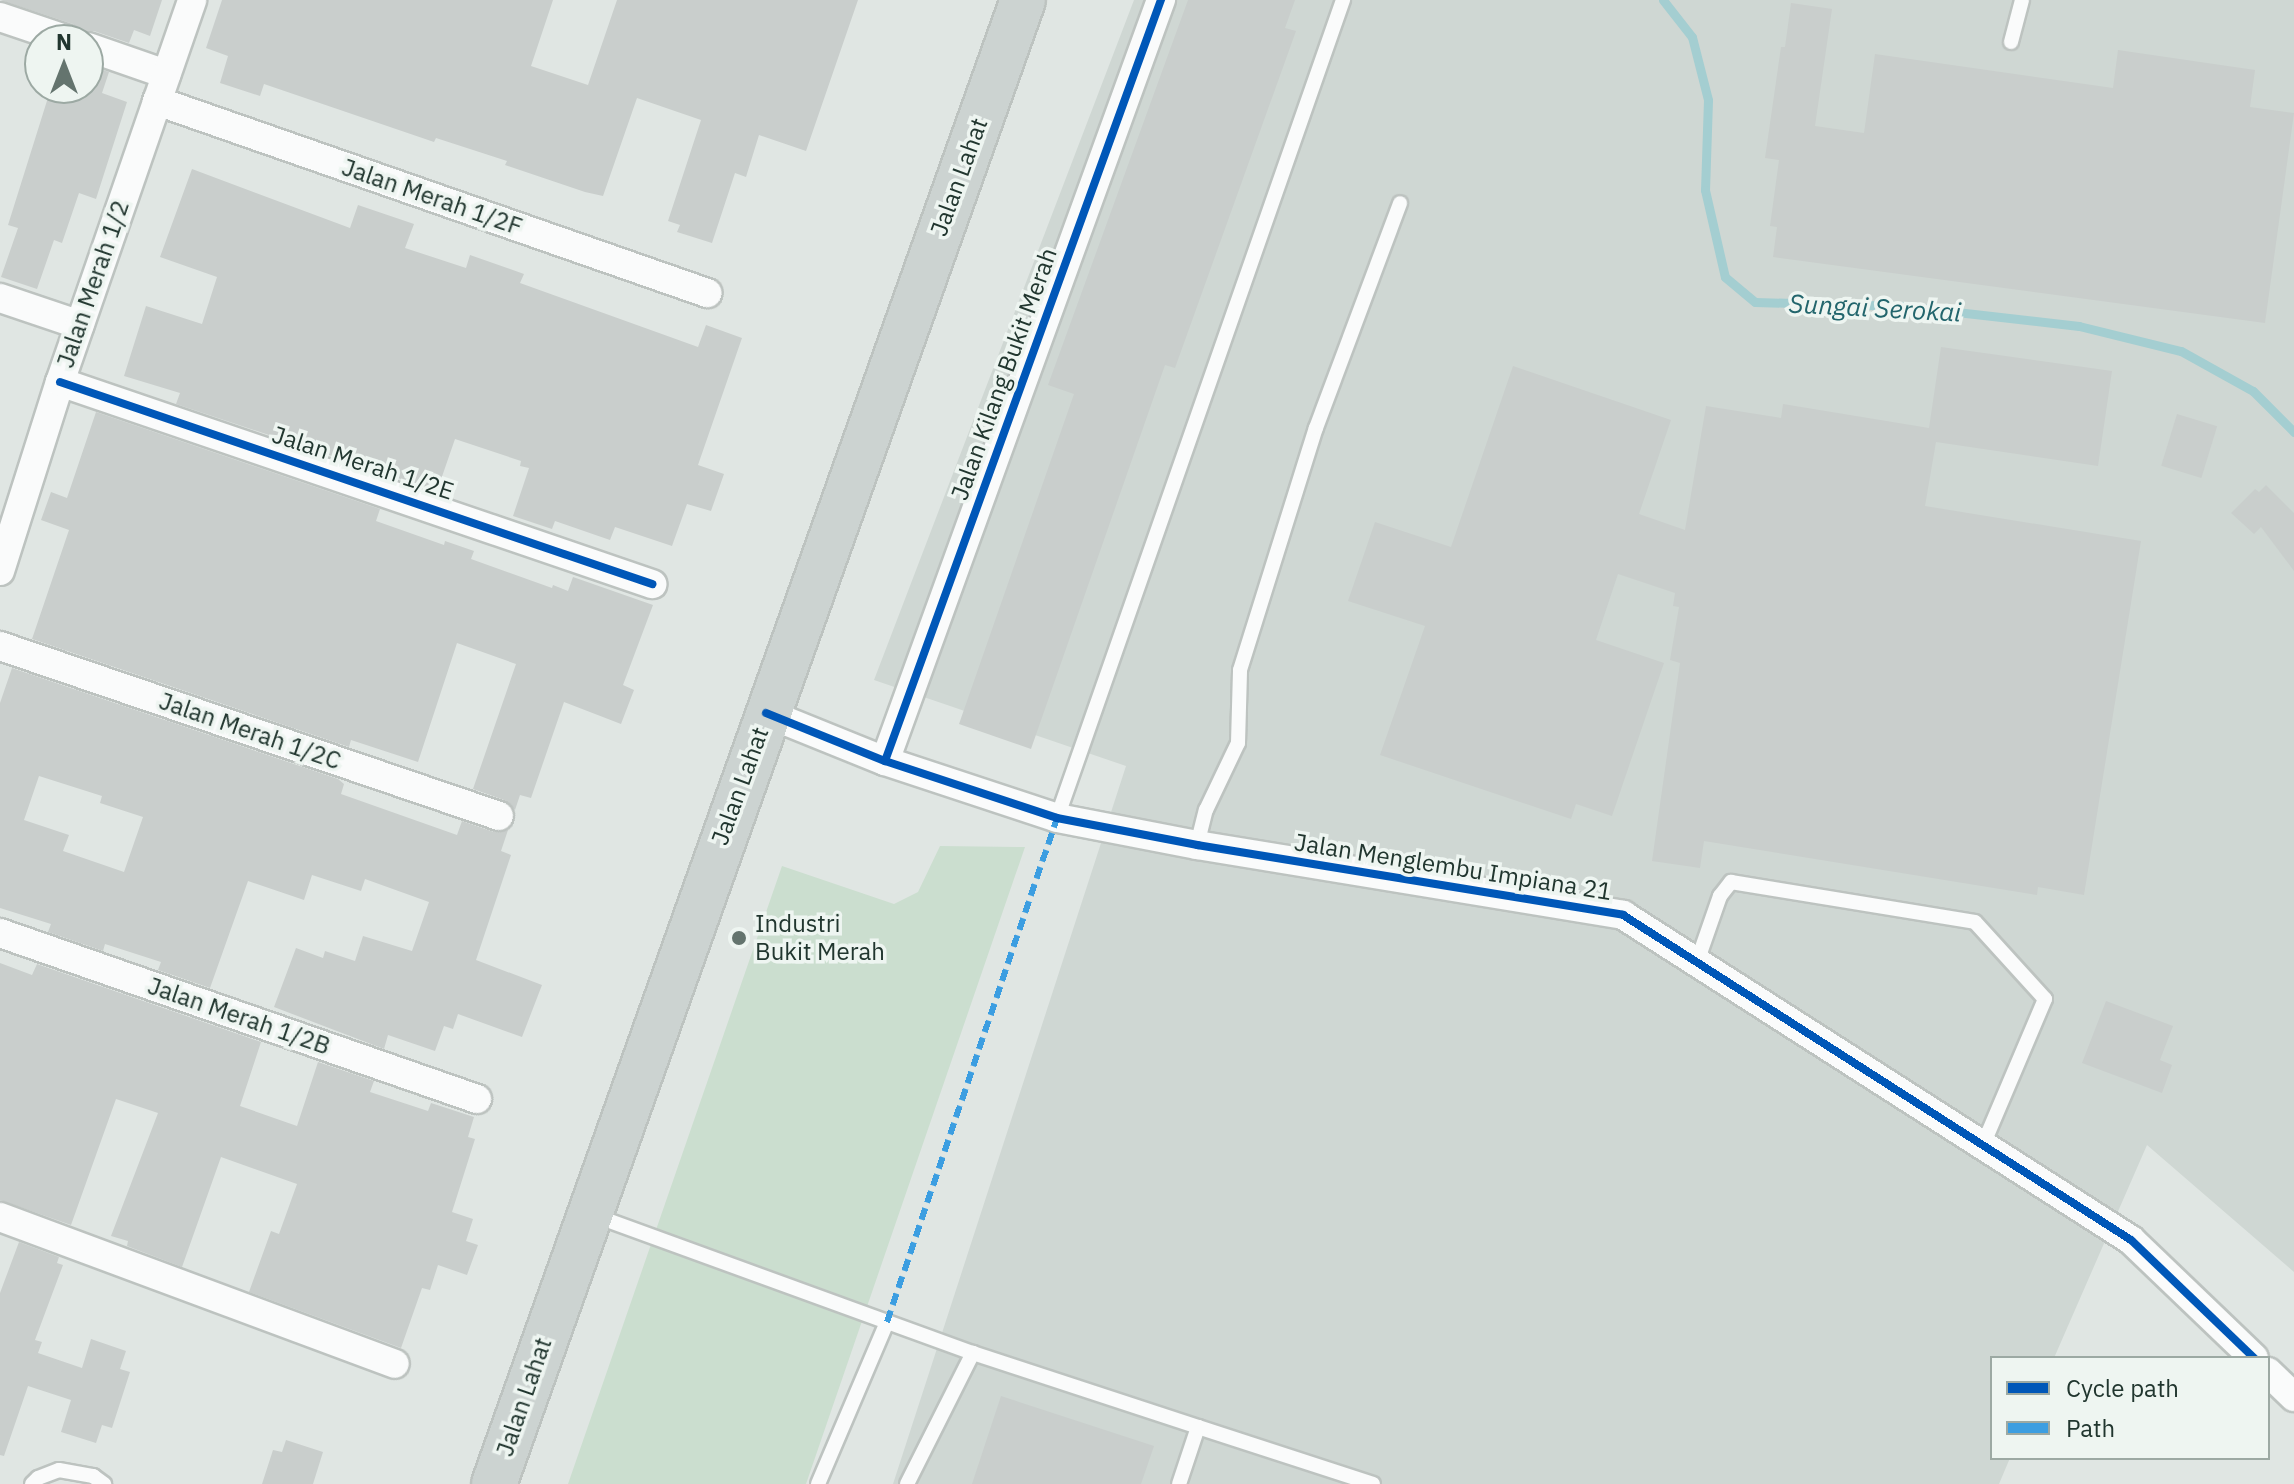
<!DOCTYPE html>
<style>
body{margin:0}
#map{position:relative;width:2294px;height:1484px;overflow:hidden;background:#e0e6e3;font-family:"IBM Plex Sans",sans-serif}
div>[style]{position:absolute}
.built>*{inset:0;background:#cfd7d3}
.green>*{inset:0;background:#cbdecf}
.stream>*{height:9px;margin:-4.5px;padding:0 4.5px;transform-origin:4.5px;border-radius:4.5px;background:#a4ced1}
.building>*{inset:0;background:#c9cecc;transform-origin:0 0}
.roads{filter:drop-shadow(2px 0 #bdc3c0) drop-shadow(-2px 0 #bdc3c0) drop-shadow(0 2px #bdc3c0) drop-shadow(0 -2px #bdc3c0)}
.lane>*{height:14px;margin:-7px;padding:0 7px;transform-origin:7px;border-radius:7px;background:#fafbfb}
.street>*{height:28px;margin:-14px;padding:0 14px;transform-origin:14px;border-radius:14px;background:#fafbfb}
.primary>*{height:44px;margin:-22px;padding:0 22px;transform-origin:22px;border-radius:22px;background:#ccd3d1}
.quiet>*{height:6px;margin-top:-3px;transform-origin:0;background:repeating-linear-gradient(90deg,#3c9ee1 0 12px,transparent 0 18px)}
.cycleway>*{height:8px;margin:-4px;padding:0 4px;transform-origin:4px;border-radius:4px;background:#0057b8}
.dots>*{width:22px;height:22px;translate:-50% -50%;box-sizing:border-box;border:4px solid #eef5f1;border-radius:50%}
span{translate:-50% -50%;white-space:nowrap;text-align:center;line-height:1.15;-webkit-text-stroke:7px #eef5f1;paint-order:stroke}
.street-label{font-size:24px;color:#21362f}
.poi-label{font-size:24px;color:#21362f}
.left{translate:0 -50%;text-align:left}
.water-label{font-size:26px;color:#22656c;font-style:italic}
.legend{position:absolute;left:1990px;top:1356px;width:280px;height:104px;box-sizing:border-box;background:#eef5f1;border:2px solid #9ca9a3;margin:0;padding:10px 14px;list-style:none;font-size:24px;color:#21362f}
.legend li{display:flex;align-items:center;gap:16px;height:40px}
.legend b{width:40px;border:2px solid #9ca9a3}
.north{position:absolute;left:24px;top:24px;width:80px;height:80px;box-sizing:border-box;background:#eef5f1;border:2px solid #9ca9a3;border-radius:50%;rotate:0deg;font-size:22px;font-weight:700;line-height:32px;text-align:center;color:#21362f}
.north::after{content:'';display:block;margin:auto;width:28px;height:36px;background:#64746e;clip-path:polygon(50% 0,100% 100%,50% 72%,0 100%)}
</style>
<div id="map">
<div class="built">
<div style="clip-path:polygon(1134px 0,2294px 0,2294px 1272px,2147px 1145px,2054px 1358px,1992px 1358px,1992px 1458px,2010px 1458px,1999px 1484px,893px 1484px,1126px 766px,874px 680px)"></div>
</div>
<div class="green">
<div style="clip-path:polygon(940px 846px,1025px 847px,806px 1484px,568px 1484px,782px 866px,894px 904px,918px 892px)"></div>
</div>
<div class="stream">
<div style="left:1663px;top:0;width:47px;rotate:51.9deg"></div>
<div style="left:1692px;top:37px;width:65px;rotate:75.7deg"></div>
<div style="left:1708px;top:100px;width:90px;rotate:91.9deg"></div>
<div style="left:1705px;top:190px;width:89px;rotate:77.1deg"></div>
<div style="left:1725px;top:277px;width:39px;rotate:40deg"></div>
<div style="left:1755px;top:302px;width:149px;rotate:1.5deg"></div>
<div style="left:1904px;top:306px;width:176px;rotate:6.5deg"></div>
<div style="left:2079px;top:326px;width:105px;rotate:13.8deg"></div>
<div style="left:2181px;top:351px;width:82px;rotate:29.1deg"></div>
<div style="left:2253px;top:391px;width:58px;rotate:45deg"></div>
</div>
<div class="building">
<div style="clip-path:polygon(0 0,162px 0,150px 36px,134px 30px,129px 43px,94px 31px,82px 31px,73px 24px)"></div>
<div style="clip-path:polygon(222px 0,553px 0,531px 66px,588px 85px,617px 0,858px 0,806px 151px,759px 135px,746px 177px,735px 173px,712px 243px,677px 232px,680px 225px,668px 221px,701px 120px,637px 98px,603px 196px,585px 192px,505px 165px,507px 161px,436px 138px,434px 142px,264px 84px,260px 96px,220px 83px,228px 56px,206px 48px)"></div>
<div style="clip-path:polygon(1188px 0,1295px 0,1285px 28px,1296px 31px,1175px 368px,1165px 365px,1031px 749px,959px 724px,1074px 394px,1048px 385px)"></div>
<div style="clip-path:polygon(1791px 3px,1832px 9px,1815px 126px,1864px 133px,1875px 54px,2113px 88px,2118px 50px,2255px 70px,2250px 107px,2294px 113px,2265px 323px,1773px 257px,1777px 227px,1770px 226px,1779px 160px,1765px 158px,1781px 47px,1785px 47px)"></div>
<div style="clip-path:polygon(88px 65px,109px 72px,102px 93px,127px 102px,96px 199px,79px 193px,62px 243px,54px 240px,37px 289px,1px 277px,18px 228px,8px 225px,51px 88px,88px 88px)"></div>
<div style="clip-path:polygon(192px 169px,350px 228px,358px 205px,414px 224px,405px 248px,466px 268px,470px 255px,524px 274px,520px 283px,698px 347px,706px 325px,742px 338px,698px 465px,724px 474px,711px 511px,687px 504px,672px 546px,615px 527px,610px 540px,555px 521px,552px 529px,513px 516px,529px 468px,520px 466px,521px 461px,455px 439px,437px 491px,176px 404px,180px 393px,124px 376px,146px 306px,202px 324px,217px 277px,160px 257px)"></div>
<div style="clip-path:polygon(1941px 347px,2112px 371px,2098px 466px,1936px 442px,1925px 506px,2141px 541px,2084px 895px,2038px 887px,2037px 895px,1704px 841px,1700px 868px,1652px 861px,1680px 663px,1670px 660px,1679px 607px,1673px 606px,1675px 593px,1618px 574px,1596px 640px,1664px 663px,1612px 816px,1576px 804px,1571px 819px,1380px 755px,1425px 626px,1348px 601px,1375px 522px,1451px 547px,1513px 366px,1671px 420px,1639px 514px,1685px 530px,1706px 406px,1781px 418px,1783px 404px,1929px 428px)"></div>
<div style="clip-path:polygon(96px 412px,380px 509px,376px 521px,444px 545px,445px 541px,474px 551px,471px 559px,552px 588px,553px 585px,568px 591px,573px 577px,653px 605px,623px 685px,634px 690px,621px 724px,564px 702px,531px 798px,520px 795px,515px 810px,504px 800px,473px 789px,516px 664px,457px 643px,418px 762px,351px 740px,349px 747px,32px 639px,69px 530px,41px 520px,51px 492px,67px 498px)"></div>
<div style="left:2177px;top:414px;width:42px;height:54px;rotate:17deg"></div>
<div style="clip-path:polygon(2266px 485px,2294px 513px,2294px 571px,2261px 527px,2254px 534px,2231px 513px,2255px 489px,2259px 492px)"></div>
<div style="clip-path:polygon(evenodd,12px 668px,338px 779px,344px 784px,341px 794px,457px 835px,462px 821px,494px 832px,508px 830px,501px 851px,511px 855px,476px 960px,542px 985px,522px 1037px,458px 1014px,453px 1029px,444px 1026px,435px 1051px,388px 1035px,384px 1049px,274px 1007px,296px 948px,323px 958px,325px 951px,355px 961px,363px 936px,412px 951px,429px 902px,365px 879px,361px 891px,312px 875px,304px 900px,248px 881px,210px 988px,158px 970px,161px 962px,105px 944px,103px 951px,48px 932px,51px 924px,0 908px,0 703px,12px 668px,39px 776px,102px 796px,100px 803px,143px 817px,124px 872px,63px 851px,69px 835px,24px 820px,39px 776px)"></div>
<div style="clip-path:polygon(0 963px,32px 975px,37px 964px,261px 1042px,240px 1106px,297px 1126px,318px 1062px,374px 1081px,370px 1092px,428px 1111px,431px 1103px,474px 1117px,468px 1137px,475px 1139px,452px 1212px,473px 1219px,466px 1241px,478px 1245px,467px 1275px,438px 1265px,430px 1290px,422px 1288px,401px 1348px,249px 1292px,271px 1231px,279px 1234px,297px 1184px,221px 1157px,182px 1267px,127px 1246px,128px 1241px,111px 1236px,158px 1113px,116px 1099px,71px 1225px,0 1200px)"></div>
<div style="clip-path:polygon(2106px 1001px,2173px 1026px,2160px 1060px,2172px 1065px,2162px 1093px,2082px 1063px)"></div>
<div style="clip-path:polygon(19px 1242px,59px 1257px,57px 1263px,63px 1265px,35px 1340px,42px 1342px,38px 1353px,82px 1368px,91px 1339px,126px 1351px,120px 1369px,130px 1372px,112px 1428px,102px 1425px,96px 1443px,61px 1432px,71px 1400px,28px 1386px,4px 1456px,0 1455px,0 1293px)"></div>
<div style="clip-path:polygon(1001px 1396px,1154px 1446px,1141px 1484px,972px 1484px)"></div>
<div style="clip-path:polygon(286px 1440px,323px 1452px,313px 1484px,262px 1484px,273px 1450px,282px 1452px)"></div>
</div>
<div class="roads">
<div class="lane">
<div style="left:2011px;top:42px;width:43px;rotate:-75.3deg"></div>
<div style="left:1057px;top:818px;width:867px;rotate:-70.73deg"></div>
<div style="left:1197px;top:845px;width:36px;rotate:-76deg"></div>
<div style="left:1206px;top:810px;width:74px;rotate:-64.5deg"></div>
<div style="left:1238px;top:743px;width:73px;rotate:-88.4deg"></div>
<div style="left:1240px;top:670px;width:254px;rotate:-72.6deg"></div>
<div style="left:1316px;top:428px;width:240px;rotate:-69.5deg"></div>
<div style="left:1697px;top:962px;width:70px;rotate:-70.8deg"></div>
<div style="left:1720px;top:896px;width:18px;rotate:-52deg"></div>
<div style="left:1731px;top:882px;width:247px;rotate:9.3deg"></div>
<div style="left:1975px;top:922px;width:104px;rotate:47.7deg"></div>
<div style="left:2045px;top:999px;width:156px;rotate:113deg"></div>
<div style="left:596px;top:1216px;width:401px;rotate:20deg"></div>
<div style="left:973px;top:1353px;width:237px;rotate:18.2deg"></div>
<div style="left:1198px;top:1427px;width:60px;rotate:108.4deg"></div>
<div style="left:1198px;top:1427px;width:184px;rotate:18deg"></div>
<div style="left:32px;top:1484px;width:8px;rotate:-45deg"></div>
<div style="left:38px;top:1478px;width:22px;rotate:-21deg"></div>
<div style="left:59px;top:1470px;width:35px;rotate:10deg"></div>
<div style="left:93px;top:1476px;width:14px;rotate:36deg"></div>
<div style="left:818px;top:1484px;width:176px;rotate:-66.9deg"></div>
<div style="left:907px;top:1484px;width:147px;rotate:-63.3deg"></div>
</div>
<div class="street">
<div style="left:0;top:17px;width:72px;rotate:18.7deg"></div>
<div style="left:88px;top:47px;width:83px;rotate:19.1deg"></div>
<div style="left:157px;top:101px;width:583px;rotate:19.24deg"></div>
<div style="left:0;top:298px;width:84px;rotate:18.6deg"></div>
<div style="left:60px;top:382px;width:626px;rotate:18.84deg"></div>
<div style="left:0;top:571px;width:198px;rotate:-72.4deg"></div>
<div style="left:60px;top:382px;width:404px;rotate:-70.9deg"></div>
<div style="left:0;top:646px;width:527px;rotate:18.81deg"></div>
<div style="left:766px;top:713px;width:128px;rotate:22deg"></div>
<div style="left:885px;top:761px;width:181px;rotate:18.3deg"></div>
<div style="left:1057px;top:818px;width:143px;rotate:10.9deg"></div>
<div style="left:1197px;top:845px;width:432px;rotate:9.3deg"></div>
<div style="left:1623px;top:915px;width:603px;rotate:32.61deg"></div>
<div style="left:2131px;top:1240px;width:170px;rotate:43.8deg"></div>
<div style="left:885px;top:761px;width:810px;rotate:-70.07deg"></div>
<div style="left:0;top:933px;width:505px;rotate:19.19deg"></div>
<div style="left:0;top:1217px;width:421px;rotate:20.4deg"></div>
<div style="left:2268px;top:1372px;width:36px;rotate:44deg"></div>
</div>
<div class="primary">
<div style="left:494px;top:1484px;width:1575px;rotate:-70.38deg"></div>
</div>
</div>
<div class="quiet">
<div style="left:887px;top:1322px;width:532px;rotate:-71.36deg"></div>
</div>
<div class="cycleway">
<div style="left:60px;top:382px;width:626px;rotate:18.84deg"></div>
<div style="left:766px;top:713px;width:128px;rotate:22deg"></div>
<div style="left:885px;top:761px;width:181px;rotate:18.3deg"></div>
<div style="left:1057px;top:818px;width:143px;rotate:10.9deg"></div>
<div style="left:1197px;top:845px;width:432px;rotate:9.3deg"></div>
<div style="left:1623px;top:915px;width:603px;rotate:32.61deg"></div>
<div style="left:2131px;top:1240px;width:170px;rotate:43.8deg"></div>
<div style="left:885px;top:761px;width:810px;rotate:-70.07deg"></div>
</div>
<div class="dots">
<div style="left:739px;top:938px;background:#64746e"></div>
</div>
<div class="street-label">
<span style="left:959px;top:177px;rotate:-70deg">Jalan Lahat</span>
<span style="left:432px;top:197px;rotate:19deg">Jalan Merah 1/2F</span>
<span style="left:93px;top:284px;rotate:-71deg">Jalan Merah 1/2</span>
<span style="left:1004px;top:374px;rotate:-70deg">Jalan Kilang Bukit Merah</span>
<span style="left:363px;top:463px;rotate:18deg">Jalan Merah 1/2E</span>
<span style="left:250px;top:731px;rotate:19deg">Jalan Merah 1/2C</span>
<span style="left:740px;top:786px;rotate:-70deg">Jalan Lahat</span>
<span style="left:1453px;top:867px;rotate:9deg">Jalan Menglembu Impiana 21</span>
<span style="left:239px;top:1016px;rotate:19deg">Jalan Merah 1/2B</span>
<span style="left:524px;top:1397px;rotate:-71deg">Jalan Lahat</span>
</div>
<div class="poi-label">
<span class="left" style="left:755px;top:938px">Industri<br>Bukit Merah</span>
</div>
<div class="water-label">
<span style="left:1875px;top:308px;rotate:3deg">Sungai Serokai</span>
</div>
<ul class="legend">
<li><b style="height:10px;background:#0057b8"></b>Cycle path</li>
<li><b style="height:10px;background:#3c9ee1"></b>Path</li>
</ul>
<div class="north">N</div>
</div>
